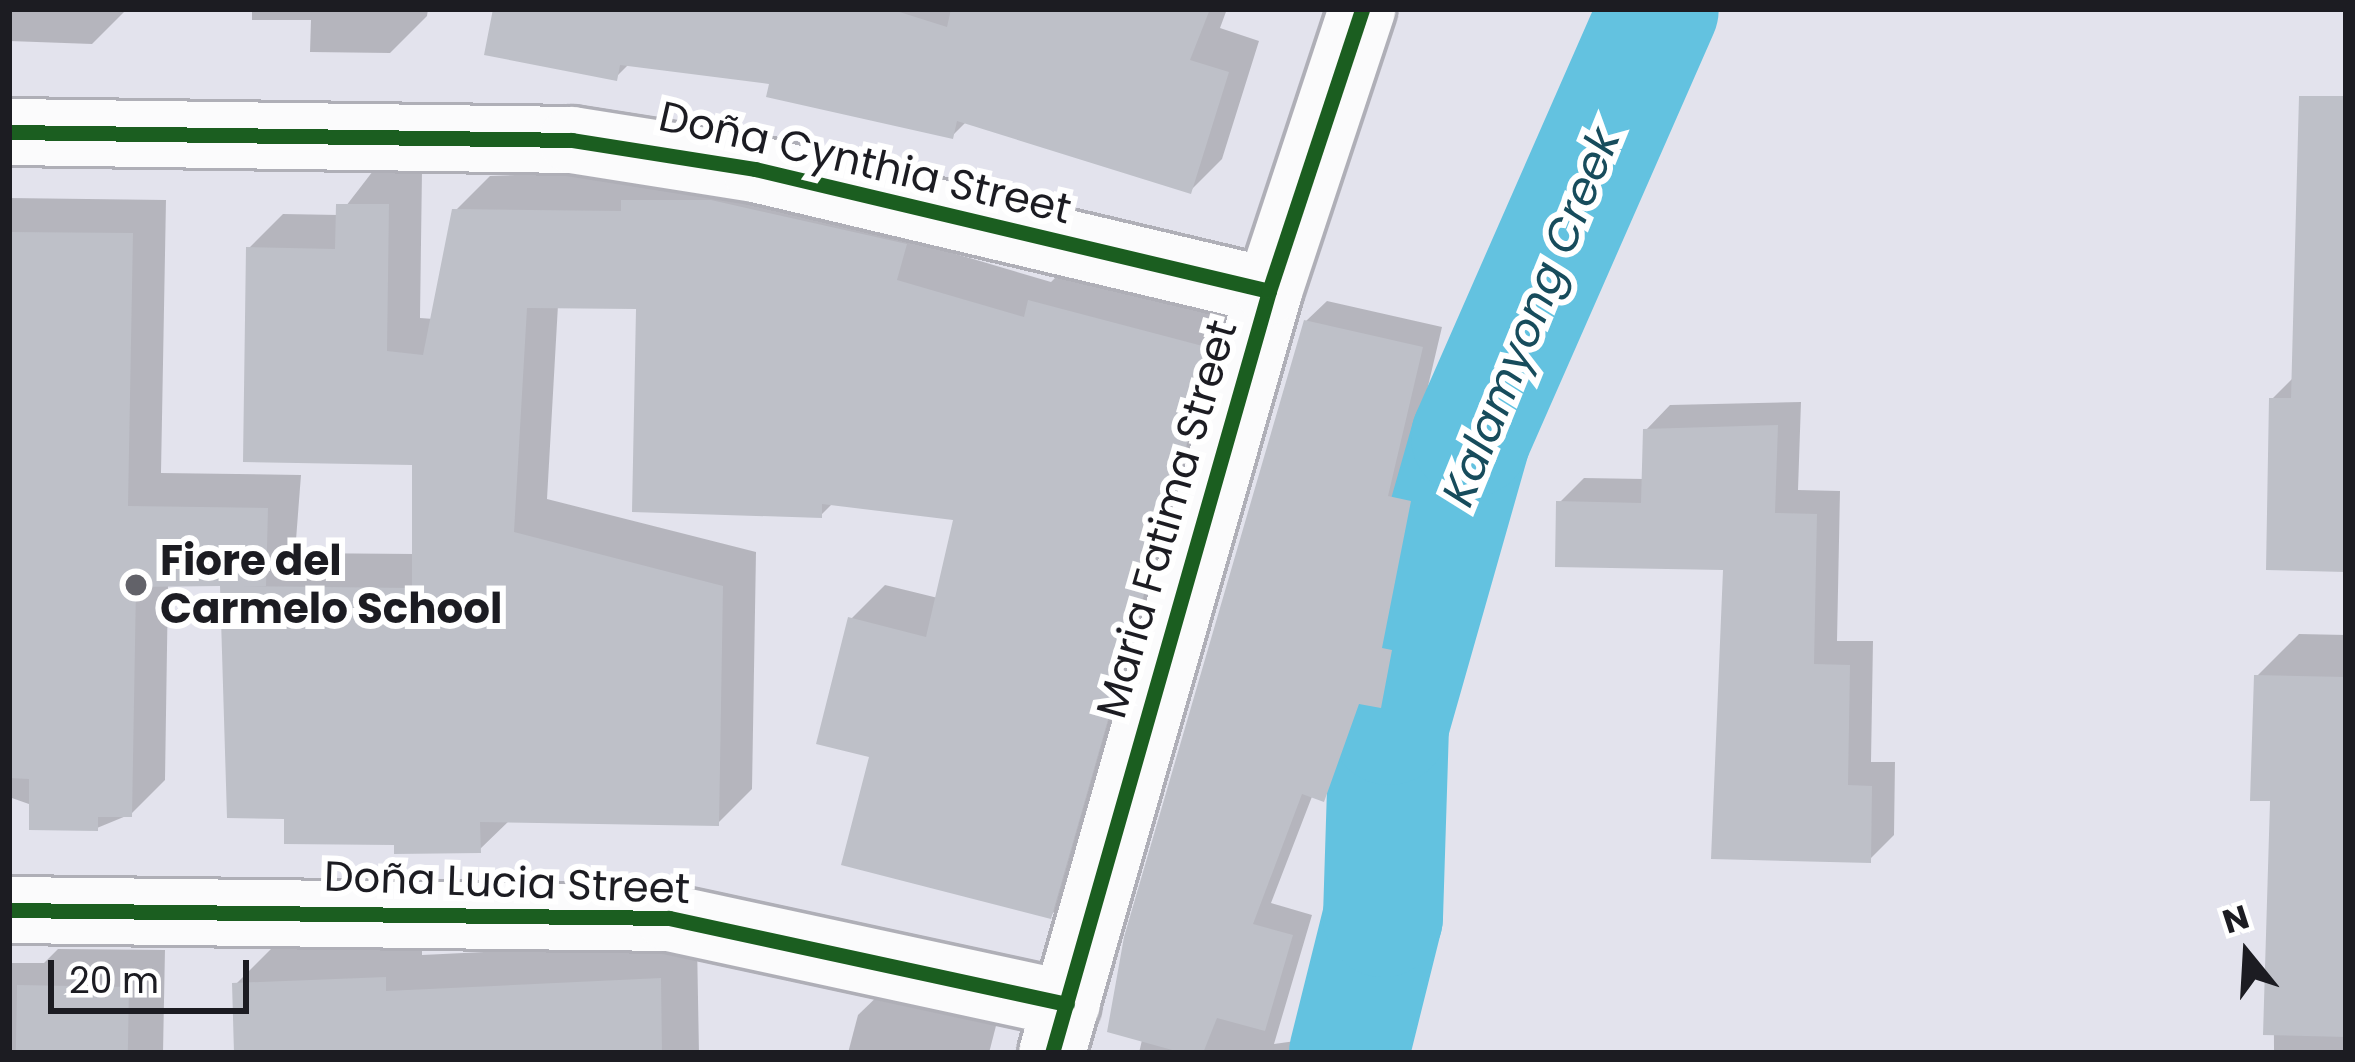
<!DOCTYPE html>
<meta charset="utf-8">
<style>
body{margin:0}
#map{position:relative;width:2355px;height:1062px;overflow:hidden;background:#e3e3ed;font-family:Poppins,sans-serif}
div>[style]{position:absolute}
.shadow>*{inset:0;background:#0003}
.river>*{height:120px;margin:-60px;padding:0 60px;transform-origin:60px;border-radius:60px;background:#63c2e0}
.building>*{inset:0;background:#bec0c8;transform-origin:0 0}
.roads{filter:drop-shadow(3px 0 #afafb7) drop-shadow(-3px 0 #afafb7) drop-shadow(0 3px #afafb7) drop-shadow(0 -3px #afafb7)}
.street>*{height:66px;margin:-33px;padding:0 33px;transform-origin:33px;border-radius:33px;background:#fbfbfc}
.cycleway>*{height:15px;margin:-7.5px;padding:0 7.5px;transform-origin:7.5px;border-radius:7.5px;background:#1b5e20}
.dots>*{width:33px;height:33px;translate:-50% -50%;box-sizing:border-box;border:6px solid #fff;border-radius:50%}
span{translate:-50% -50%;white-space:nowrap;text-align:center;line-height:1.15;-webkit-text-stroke:12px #fff;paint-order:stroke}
.street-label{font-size:42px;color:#1c1c22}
.poi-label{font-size:42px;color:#1c1c22;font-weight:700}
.left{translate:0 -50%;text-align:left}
.water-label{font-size:45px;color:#174c5c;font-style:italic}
.frame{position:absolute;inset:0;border:12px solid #1c1c22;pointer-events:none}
.north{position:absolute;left:2187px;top:894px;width:120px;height:120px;-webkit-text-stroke:9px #fff;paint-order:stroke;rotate:342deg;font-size:33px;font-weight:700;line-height:48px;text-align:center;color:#1c1c22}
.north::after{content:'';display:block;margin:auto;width:42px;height:54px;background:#1c1c22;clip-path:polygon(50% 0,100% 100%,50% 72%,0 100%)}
.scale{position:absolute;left:48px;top:960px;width:201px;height:54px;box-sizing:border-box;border:6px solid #1c1c22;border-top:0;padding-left:15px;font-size:36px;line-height:42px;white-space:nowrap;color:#1c1c22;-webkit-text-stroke:9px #fff;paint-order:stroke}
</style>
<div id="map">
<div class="shadow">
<div style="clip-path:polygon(9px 9px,127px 9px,92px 44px,9px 41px)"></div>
<div style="clip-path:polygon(252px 9px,428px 9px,427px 16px,390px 53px,310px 52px,311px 20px,252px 20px)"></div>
<div style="clip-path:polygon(495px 9px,1227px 9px,1220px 28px,1259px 41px,1222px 159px,1190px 191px,967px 121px,953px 135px,773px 81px,630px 63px,616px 77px)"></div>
<div style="clip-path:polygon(2346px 129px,2346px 569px,2272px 399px,2294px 377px)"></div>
<div style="clip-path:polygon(746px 167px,939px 210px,929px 246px,1051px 282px,1065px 268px,1246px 315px,1084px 882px,1050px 916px,872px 755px,851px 619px,885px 585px,938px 598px,956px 518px,833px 503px,821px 515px,639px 306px,558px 305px,547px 499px,756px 552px,752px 789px,718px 823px,510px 820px,479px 850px,287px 816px,223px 583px,168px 584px,165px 780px,131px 814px,97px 828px,9px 797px,9px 198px,166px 200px,161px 473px,301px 475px,295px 553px,415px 554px,415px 462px,249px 248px,283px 214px,339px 215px,373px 171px,422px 171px,420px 318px,434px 319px,455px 211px,490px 176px)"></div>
<div style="clip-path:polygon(1327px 301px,1442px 327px,1407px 475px,1430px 480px,1400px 684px,1371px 703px,1344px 777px,1313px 794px,1271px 903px,1312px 915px,1274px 1044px,1331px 1036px,1334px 1053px,1139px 1053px,1306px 321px)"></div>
<div style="clip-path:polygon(1801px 402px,1798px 490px,1840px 491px,1837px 641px,1873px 641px,1871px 762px,1895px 762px,1894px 835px,1869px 860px,1726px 567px,1559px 503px,1584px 478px,1645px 479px,1646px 430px,1670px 405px)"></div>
<div style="clip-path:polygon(2299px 634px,2346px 635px,2346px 1053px,2274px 1053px,2273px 798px,2257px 676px)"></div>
<div style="clip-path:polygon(422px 941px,422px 955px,697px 942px,699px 1053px,237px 1053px,235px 985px,273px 947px)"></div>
<div style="clip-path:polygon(58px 949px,165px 950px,163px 1053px,9px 1053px,9px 963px,44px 963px)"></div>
<div style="clip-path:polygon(886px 988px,998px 1018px,989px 1053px,848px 1053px,858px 1015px)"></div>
</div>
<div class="river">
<div style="left:1349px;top:1053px;width:140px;rotate:-76deg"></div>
<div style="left:1383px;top:917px;width:192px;rotate:-88.2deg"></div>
<div style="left:1389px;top:725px;width:299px;rotate:-74.1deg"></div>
<div style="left:1471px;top:437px;width:467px;rotate:-66.3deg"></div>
</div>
<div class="building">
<div style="clip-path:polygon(493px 9px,890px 9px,947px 27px,951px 9px,1210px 9px,1190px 60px,1229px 72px,1191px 194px,957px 121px,953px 139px,766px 97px,769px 84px,620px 65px,617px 81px,484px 55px)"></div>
<div style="clip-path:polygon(2299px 96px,2346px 96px,2346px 572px,2266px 570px,2269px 398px,2291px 398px)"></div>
<div style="clip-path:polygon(621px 200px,711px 200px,907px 244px,897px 280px,1024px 317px,1028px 300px,1214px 349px,1051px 919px,841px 865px,869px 757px,816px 744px,848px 617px,926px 637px,953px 520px,822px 504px,822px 518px,632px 512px,636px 309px,527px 308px,514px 532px,723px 586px,719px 826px,480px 822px,481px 853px,394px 854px,394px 845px,284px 844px,284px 819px,227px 818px,220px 586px,136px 587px,132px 817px,98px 817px,98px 831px,29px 830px,29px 779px,9px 778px,9px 232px,133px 233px,128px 506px,268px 508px,266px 586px,242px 586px,412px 588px,412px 465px,243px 462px,246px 247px,335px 249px,336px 204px,389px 204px,387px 351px,423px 355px,452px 209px,621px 211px)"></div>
<div style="clip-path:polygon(1304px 320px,1423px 347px,1388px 496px,1411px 501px,1382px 648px,1392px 650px,1381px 708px,1359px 704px,1324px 802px,1302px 794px,1253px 924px,1293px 935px,1265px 1031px,1217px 1018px,1203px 1053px,1183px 1053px,1107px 1032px,1124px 937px)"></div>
<div style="clip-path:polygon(1778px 425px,1775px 513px,1817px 514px,1814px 664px,1850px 665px,1848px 785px,1872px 786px,1871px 863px,1711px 859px,1723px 570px,1555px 567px,1556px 501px,1641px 503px,1643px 429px)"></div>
<div style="clip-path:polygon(2254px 675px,2346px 677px,2346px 1037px,2263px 1035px,2270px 801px,2250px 801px)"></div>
<div style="clip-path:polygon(386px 977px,386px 991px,661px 978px,662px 1053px,234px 1053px,232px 983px)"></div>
<div style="left:17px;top:985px;width:112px;height:68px;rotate:1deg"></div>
</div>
<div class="roads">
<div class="street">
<div style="left:9px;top:132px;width:563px;rotate:0.81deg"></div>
<div style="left:572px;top:140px;width:185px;rotate:9deg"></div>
<div style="left:755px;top:169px;width:528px;rotate:13.35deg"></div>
<div style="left:9px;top:910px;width:660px;rotate:0.69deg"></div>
<div style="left:669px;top:918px;width:407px;rotate:12.2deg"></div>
<div style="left:1052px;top:1053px;width:792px;rotate:-74.1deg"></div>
<div style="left:1269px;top:291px;width:297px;rotate:-71.7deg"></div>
</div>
</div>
<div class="cycleway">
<div style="left:9px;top:132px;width:563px;rotate:0.81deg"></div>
<div style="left:572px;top:140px;width:185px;rotate:9deg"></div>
<div style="left:755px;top:169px;width:528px;rotate:13.35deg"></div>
<div style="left:9px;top:910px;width:660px;rotate:0.69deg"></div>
<div style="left:669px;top:918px;width:407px;rotate:12.2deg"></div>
<div style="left:1052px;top:1053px;width:792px;rotate:-74.1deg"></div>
<div style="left:1269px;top:291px;width:297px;rotate:-71.7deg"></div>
</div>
<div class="dots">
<div style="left:136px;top:585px;background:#626269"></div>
</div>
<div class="street-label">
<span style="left:865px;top:163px;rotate:13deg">Doña Cynthia Street</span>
<span style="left:1167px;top:519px;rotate:-74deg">Maria Fatima Street</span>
<span style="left:507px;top:883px;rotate:2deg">Doña Lucia Street</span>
</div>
<div class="poi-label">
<span class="left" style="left:160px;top:585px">Fiore del<br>Carmelo School</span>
</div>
<div class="water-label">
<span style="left:1531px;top:317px;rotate:-68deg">Kalamyong Creek</span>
</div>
<div class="frame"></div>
<div class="north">N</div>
<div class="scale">20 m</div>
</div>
